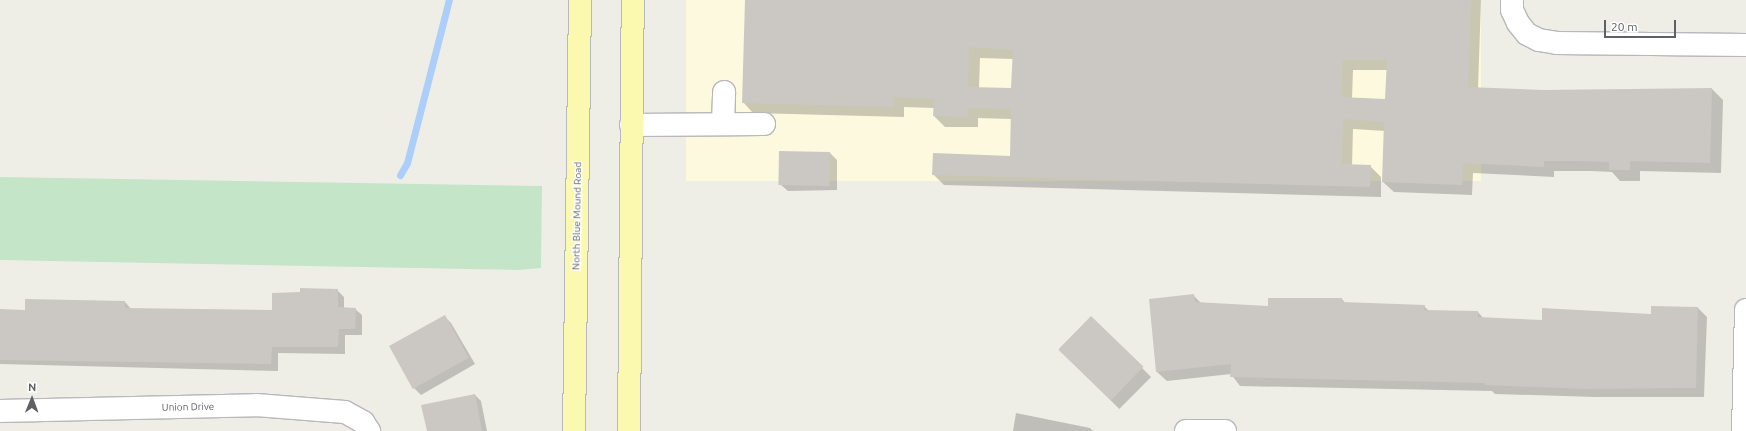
<!DOCTYPE html>
<style>
body{margin:0}
#map{position:relative;width:1746px;height:431px;overflow:hidden;background:#efeee6;font-family:Ubuntu,sans-serif}
div>[style]{position:absolute}
.commercial>*{inset:0;background:#fcf9de;transform-origin:0 0}
.green>*{inset:0;background:#c4e5c8}
.shadow>*{inset:0;background:#0003;transform-origin:0 0}
.stream>*{height:7px;margin:-3.5px;padding:0 3.5px;transform-origin:3.5px;border-radius:3.5px;background:#abcefb}
.building>*{inset:0;background:#cbc8c3;transform-origin:0 0}
.roads{filter:drop-shadow(1px 0 #b6b8bc) drop-shadow(-1px 0 #b6b8bc) drop-shadow(0 1px #b6b8bc) drop-shadow(0 -1px #b6b8bc)}
.minor>*{height:22px;margin:-11px;padding:0 11px;transform-origin:11px;border-radius:11px;background:#fff}
.major>*{height:22px;margin:-11px;padding:0 11px;transform-origin:11px;border-radius:11px;background:#fbf8af}
span{translate:-50% -50%;white-space:nowrap;text-align:center;line-height:1.15;-webkit-text-stroke:3px #fff;paint-order:stroke}
.street-label{font-size:10px;color:#5e6066}
.north{position:absolute;left:12px;top:379px;width:40px;height:40px;-webkit-text-stroke:3px #fff;paint-order:stroke;rotate:1deg;font-size:11px;font-weight:700;line-height:16px;text-align:center;color:#5e6066}
.north::after{content:'';display:block;margin:auto;width:14px;height:18px;background:#5e6066;clip-path:polygon(50% 0,100% 100%,50% 72%,0 100%)}
.scale{position:absolute;left:1604px;top:20px;width:72px;height:18px;box-sizing:border-box;border:2px solid #5e6066;border-top:0;padding-left:5px;font-size:12px;line-height:14px;white-space:nowrap;color:#5e6066;-webkit-text-stroke:3px #fff;paint-order:stroke}
</style>
<div id="map">
<div class="commercial">
<div style="left:686px;top:0;width:795px;height:181px"></div>
</div>
<div class="green">
<div style="clip-path:polygon(0 177px,542px 186px,541px 268px,518px 270px,0 260px)"></div>
</div>
<div class="shadow">
<div style="clip-path:polygon(evenodd,746px 0,1481px 0,1478px 89px,1543px 92px,1712px 89px,1723px 100px,1721px 173px,1640px 171px,1640px 181px,1620px 181px,1612px 172px,1591px 171px,1554px 171px,1554px 177px,1473px 173px,1472px 195px,1394px 192px,1383px 182px,1385px 131px,1353px 129px,1352px 166px,1370px 166px,1381px 177px,1381px 197px,944px 185px,933px 174px,1011px 157px,1011px 119px,978px 118px,978px 127px,945px 127px,934px 116px,934px 108px,904px 107px,904px 117px,753px 113px,743px 102px,746px 0,980px 58px,1013px 59px,1012px 89px,979px 88px,980px 58px,746px 0,1353px 70px,1387px 70px,1386px 100px,1352px 99px,1353px 70px)"></div>
<div style="clip-path:polygon(780px 152px,830px 153px,837px 160px,837px 190px,788px 191px,781px 185px)"></div>
<div style="clip-path:polygon(337px 290px,344px 297px,344px 308px,355px 309px,362px 315px,362px 335px,345px 335px,345px 354px,278px 353px,278px 371px,0 364px,0 310px,26px 311px,125px 302px,131px 309px,273px 311px)"></div>
<div style="clip-path:polygon(1193px 295px,1202px 304px,1269px 307px,1269px 299px,1342px 299px,1345px 303px,1424px 306px,1429px 311px,1478px 312px,1484px 319px,1543px 321px,1652px 315px,1698px 308px,1707px 317px,1704px 397px,1595px 397px,1495px 394px,1492px 391px,1240px 386px,1231px 374px,1167px 381px,1157px 372px,1150px 300px)"></div>
<div style="clip-path:polygon(444px 316px,451px 323px,475px 364px,421px 395px,414px 388px)"></div>
<div style="left:1091px;top:317px;width:85px;height:45px;rotate:45deg"></div>
<div style="clip-path:polygon(475px 395px,481px 401px,487px 431px,428px 431px)"></div>
<div style="clip-path:polygon(1016px 413px,1090px 428px,1093px 431px,1013px 431px)"></div>
</div>
<div class="stream">
<div style="left:400px;top:175px;width:14px;rotate:-60deg"></div>
<div style="left:407px;top:163px;width:168px;rotate:-75.6deg"></div>
</div>
<div class="building">
<div style="clip-path:polygon(evenodd,745px 0,1471px 0,1468px 87px,1543px 90px,1712px 88px,1710px 163px,1630px 161px,1630px 170px,1609px 170px,1609px 162px,1580px 161px,1544px 161px,1544px 167px,1463px 163px,1462px 185px,1382px 182px,1384px 122px,1343px 119px,1342px 164px,1371px 165px,1370px 187px,932px 175px,933px 153px,1010px 156px,1011px 109px,968px 108px,968px 117px,933px 116px,934px 99px,893px 97px,893px 107px,742px 103px,745px 0,969px 47px,1013px 50px,1011px 88px,968px 87px,969px 47px,745px 0,1343px 60px,1387px 60px,1385px 99px,1341px 97px,1343px 60px)"></div>
<div style="left:779px;top:151px;width:51px;height:34px;rotate:1deg"></div>
<div style="clip-path:polygon(300px 288px,338px 289px,338px 307px,356px 308px,355px 329px,339px 329px,338px 347px,272px 347px,271px 364px,0 360px,0 309px,25px 310px,25px 299px,125px 301px,125px 308px,272px 310px,272px 293px,300px 292px)"></div>
<div style="clip-path:polygon(1194px 294px,1195px 302px,1268px 306px,1268px 298px,1342px 298px,1342px 302px,1425px 305px,1424px 310px,1478px 311px,1478px 317px,1542px 320px,1542px 308px,1651px 314px,1651px 306px,1698px 307px,1696px 388px,1585px 389px,1485px 385px,1485px 383px,1230px 377px,1231px 364px,1156px 372px,1149px 299px)"></div>
<div style="left:445px;top:315px;width:49px;height:64px;rotate:61deg"></div>
<div style="left:1091px;top:316px;width:73px;height:47px;rotate:44deg"></div>
<div style="clip-path:polygon(475px 394px,482px 431px,427px 431px,421px 405px)"></div>
</div>
<div class="roads">
<div class="minor">
<div style="left:1512px;top:0;width:10px;rotate:90deg"></div>
<div style="left:1512px;top:10px;width:14px;rotate:65deg"></div>
<div style="left:1518px;top:23px;width:14px;rotate:51deg"></div>
<div style="left:1527px;top:34px;width:13px;rotate:27deg"></div>
<div style="left:1539px;top:40px;width:18px;rotate:9deg"></div>
<div style="left:1557px;top:43px;width:189px;rotate:0.6deg"></div>
<div style="left:723px;top:124px;width:32px;rotate:-88deg"></div>
<div style="left:631px;top:125px;width:133px;rotate:-0.4deg"></div>
<div style="left:0;top:411px;width:256px;rotate:-1.3deg"></div>
<div style="left:256px;top:405px;width:89px;rotate:4.5deg"></div>
<div style="left:345px;top:412px;width:21px;rotate:29deg"></div>
<div style="left:363px;top:422px;width:11px;rotate:56deg"></div>
<div style="left:1186px;top:431px;width:39px"></div>
<div style="left:1743px;top:431px;width:121px;rotate:-88.6deg"></div>
</div>
<div class="major">
<div style="left:574px;top:431px;width:431px;rotate:-89.2deg"></div>
<div style="left:629px;top:431px;width:431px;rotate:-89.5deg"></div>
</div>
</div>
<div class="street-label">
<span style="left:577px;top:216px;rotate:-89deg">North Blue Mound Road</span>
<span style="left:188px;top:407px;rotate:-1deg">Union Drive</span>
</div>
<div class="north">N</div>
<div class="scale">20 m</div>
</div>
